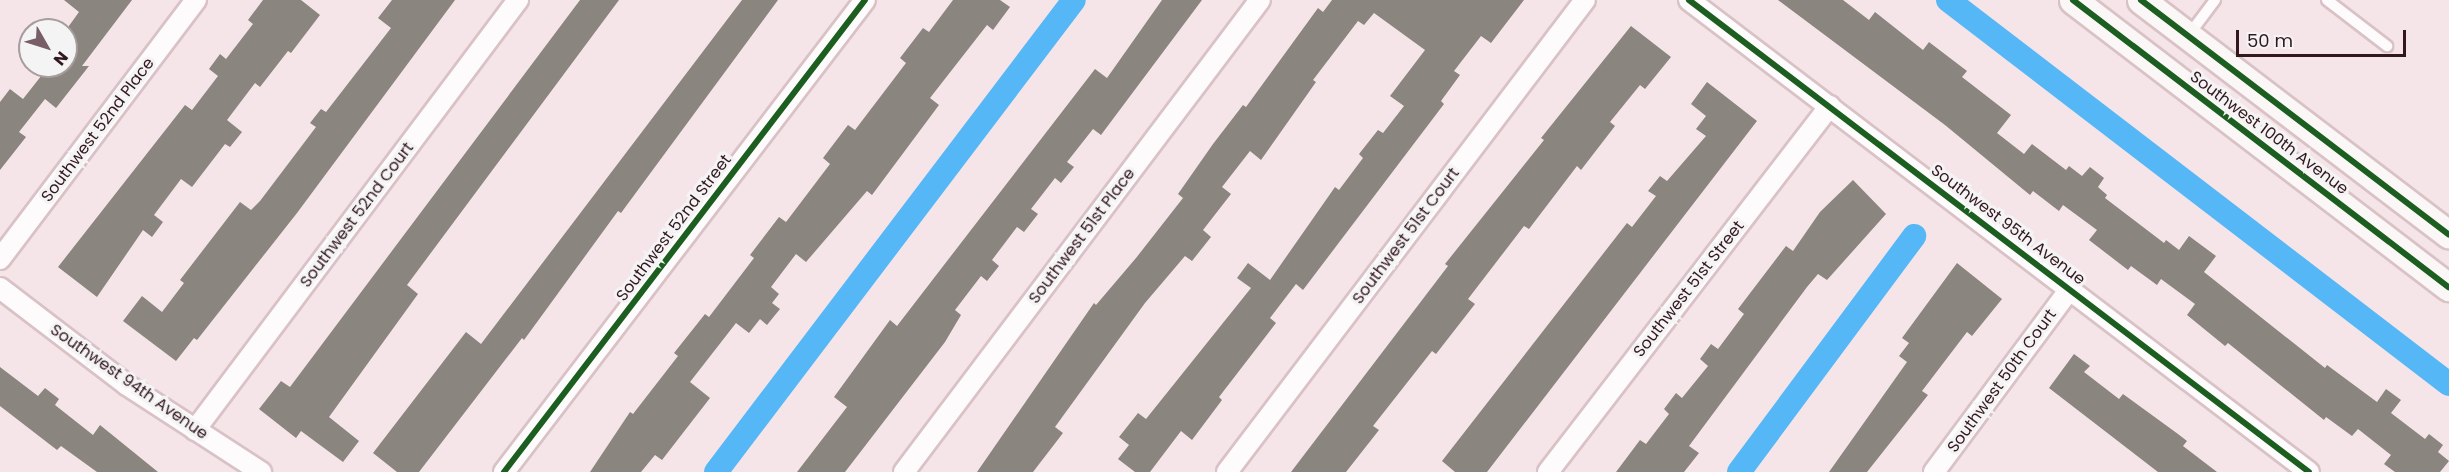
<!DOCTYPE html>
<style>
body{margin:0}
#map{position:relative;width:2449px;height:472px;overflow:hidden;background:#f6e5e8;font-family:Poppins,sans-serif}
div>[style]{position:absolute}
.canal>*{height:24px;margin:-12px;padding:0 12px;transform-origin:12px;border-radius:12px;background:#55b7f5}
.building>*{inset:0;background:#8a857e}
.roads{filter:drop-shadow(2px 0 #d9c2c6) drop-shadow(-2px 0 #d9c2c6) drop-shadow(0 2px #d9c2c6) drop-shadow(0 -2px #d9c2c6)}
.lane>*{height:10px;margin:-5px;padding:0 5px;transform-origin:5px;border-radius:5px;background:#fefbfc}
.street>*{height:20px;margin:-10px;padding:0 10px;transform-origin:10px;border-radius:10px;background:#fefbfc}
.secondary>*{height:27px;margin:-13.5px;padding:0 13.5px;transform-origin:13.5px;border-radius:13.5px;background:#fbf7f7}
.cycleway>*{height:6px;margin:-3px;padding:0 3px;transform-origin:3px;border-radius:3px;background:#1b5e20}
span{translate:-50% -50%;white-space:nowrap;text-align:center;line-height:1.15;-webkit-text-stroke:6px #f4f4f4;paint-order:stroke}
.street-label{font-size:16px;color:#33171e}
.north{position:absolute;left:18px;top:18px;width:60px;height:60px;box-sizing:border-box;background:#f4f4f4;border:2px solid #a79c9e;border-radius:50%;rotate:129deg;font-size:16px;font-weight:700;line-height:24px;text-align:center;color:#33171e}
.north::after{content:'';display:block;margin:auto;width:21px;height:27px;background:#775f65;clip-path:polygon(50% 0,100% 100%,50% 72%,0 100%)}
.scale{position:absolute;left:2236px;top:30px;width:170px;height:27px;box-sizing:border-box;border:3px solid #33171e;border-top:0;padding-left:8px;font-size:18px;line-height:21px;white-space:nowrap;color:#33171e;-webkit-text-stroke:4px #f4f4f4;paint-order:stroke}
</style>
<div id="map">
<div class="canal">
<div style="left:1948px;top:0;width:631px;rotate:37.47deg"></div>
<div style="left:716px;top:472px;width:592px;rotate:-52.82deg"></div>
<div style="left:1739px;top:472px;width:294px;rotate:-53.4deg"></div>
</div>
<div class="building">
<div style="clip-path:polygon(64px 0,132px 0,82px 66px,89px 66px,56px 108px,45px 99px,19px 132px,26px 137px,0 170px,0 102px,10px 89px,23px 99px,49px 66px,66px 66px,66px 30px,79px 12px)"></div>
<div style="clip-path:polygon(263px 0,301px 0,320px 15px,291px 53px,288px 51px,260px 87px,255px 83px,227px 120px,242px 132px,230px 147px,225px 144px,192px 187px,181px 179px,154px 215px,163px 222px,152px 237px,143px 230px,97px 297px,58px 267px,185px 105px,192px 110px,218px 76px,209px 69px,220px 54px,226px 59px,253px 24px,248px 20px)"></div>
<div style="clip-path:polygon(392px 0,455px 0,297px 213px,197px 340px,194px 338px,176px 361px,123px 321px,142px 296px,162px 312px,184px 283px,180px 280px,240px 202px,251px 210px,260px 201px,316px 127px,310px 123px,321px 109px,326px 112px,391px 28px,378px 18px)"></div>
<div style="clip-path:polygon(580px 0,619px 0,407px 285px,418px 294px,329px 417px,359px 441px,343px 462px,301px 431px,296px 438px,259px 409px,281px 381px,290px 387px)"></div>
<div style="clip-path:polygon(742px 0,778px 0,621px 213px,618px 211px,524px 340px,522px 338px,419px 472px,397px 472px,373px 453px,466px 332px,481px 344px)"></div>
<div style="clip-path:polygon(953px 0,1000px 0,1010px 7px,993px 30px,987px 25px,930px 98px,939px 105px,872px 195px,867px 191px,806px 262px,796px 254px,771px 287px,779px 294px,772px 303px,780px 309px,767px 325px,760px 319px,749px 333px,736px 323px,690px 382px,710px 398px,662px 460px,655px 455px,641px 472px,590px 472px,630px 412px,633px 414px,678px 356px,674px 353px,705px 314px,709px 317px,754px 258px,750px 255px,779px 217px,786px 222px,830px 164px,823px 158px,848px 125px,855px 130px,906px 63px,900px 58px,923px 28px,929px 32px)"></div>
<div style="clip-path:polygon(1162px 0,1202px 0,1101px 135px,1093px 129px,1067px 162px,1074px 167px,1061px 183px,1055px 178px,1031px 209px,1038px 214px,1024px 232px,1017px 227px,992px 260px,999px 266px,987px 281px,981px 276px,955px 310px,961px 315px,945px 342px,845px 472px,797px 472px,847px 407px,834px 397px,890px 320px,897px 326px,1095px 69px,1107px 78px)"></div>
<div style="clip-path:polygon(1332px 0,1524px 0,1491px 43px,1481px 36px,1454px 71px,1460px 75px,1441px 101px,1444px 104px,1303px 290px,1296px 284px,1270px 318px,1276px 323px,1219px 397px,1222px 400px,1192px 440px,1181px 431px,1150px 472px,1135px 472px,1118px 459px,1129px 445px,1119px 437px,1138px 413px,1146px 419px,1251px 288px,1237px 278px,1248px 263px,1270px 280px,1335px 187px,1339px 190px,1363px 158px,1359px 154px,1378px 130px,1383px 133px,1404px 106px,1390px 96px,1425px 50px,1374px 13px,1364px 25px,1358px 21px,1313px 80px,1316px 82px,1261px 160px,1250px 151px,1222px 187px,1231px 194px,1203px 230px,1211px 237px,1192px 261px,1185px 256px,1145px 303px,1055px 427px,1063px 433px,1033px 472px,977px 472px,1094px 303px,1096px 305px,1136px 258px,1183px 198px,1178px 194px,1213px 144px,1243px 105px,1246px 107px,1318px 8px,1323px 12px)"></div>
<div style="clip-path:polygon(1778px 0,1843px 0,1869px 20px,1875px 12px,1923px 50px,1929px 42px,1967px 71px,1962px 77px,2011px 115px,1997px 133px,2024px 154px,2032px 144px,2066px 170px,2069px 166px,2082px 176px,2090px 167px,2104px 178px,2098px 187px,2107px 195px,2105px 198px,2164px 243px,2166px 240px,2179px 250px,2189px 236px,2216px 256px,2204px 272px,2325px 368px,2327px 365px,2377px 402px,2386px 389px,2401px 400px,2391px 413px,2425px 439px,2429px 434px,2443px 445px,2438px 452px,2449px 461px,2440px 472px,2395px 472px,2384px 464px,2391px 455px,2358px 429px,2352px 436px,2326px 417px,2324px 420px,2228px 343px,2225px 346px,2187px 315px,2195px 304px,2161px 279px,2157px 285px,2131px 266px,2128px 270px,2089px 240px,2097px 230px,2063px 205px,2059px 211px,2033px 191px,2030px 195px,1945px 125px)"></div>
<div style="clip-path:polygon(1631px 26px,1671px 57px,1645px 89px,1640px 85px,1610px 122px,1615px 126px,1581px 170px,1577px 166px,1529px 229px,1524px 226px,1468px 299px,1475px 304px,1436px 354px,1432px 351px,1373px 426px,1379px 430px,1346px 472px,1291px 472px,1448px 266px,1445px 264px,1544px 140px,1541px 138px)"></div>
<div style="clip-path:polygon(1707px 82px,1757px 121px,1487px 472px,1455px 472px,1442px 461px,1627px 223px,1632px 227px,1656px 196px,1648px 191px,1660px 176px,1667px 181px,1706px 136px,1696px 129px,1706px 116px,1691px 104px)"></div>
<div style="clip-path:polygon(1853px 180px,1886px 214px,1827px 280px,1818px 274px,1807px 287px,1689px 446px,1699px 453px,1684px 472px,1616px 472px,1640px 440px,1646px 444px,1669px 414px,1664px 409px,1676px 393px,1682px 398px,1708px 366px,1700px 359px,1711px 344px,1718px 349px,1744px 314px,1738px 309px,1786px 246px,1793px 251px,1820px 212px)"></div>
<div style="clip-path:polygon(1957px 263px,2002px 299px,1972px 336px,1967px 332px,1922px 391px,1928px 395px,1867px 472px,1829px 472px,1907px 362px,1899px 356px,1909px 343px,1902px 338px)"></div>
<div style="clip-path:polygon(2074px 354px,2090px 366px,2084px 372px,2119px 399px,2123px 394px,2178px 434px,2187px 441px,2183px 446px,2217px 472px,2158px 472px,2049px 388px)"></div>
<div style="clip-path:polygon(0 367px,38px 396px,45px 388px,59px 399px,55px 405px,93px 435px,100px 425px,158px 472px,97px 472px,61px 446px,57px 450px,0 406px)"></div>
</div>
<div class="roads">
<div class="lane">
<div style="left:2327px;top:0;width:76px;rotate:37.5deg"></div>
<div style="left:2188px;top:36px;width:45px;rotate:-53.1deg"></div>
</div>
<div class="street">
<div style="left:1689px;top:0;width:779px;rotate:37.28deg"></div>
<div style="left:0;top:259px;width:325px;rotate:-52.9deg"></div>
<div style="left:0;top:288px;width:160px;rotate:37.4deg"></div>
<div style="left:127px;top:385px;width:160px;rotate:33deg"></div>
<div style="left:195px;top:430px;width:538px;rotate:-53.09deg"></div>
<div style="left:504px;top:472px;width:594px;rotate:-52.59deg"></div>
<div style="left:904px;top:472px;width:591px;rotate:-52.98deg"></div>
<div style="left:1227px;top:472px;width:592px;rotate:-52.82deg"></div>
<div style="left:1548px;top:472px;width:462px;rotate:-52.4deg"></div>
<div style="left:1934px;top:472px;width:228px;rotate:-53.4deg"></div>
</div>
<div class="secondary">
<div style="left:2073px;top:0;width:473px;rotate:37.4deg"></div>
<div style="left:2141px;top:0;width:387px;rotate:37.3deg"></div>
</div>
</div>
<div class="cycleway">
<div style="left:1689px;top:0;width:779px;rotate:37.28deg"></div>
<div style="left:2073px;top:0;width:473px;rotate:37.4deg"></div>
<div style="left:2141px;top:0;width:387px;rotate:37.3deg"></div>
<div style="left:504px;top:472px;width:594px;rotate:-52.59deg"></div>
</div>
<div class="street-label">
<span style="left:98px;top:130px;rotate:-53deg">Southwest 52nd Place</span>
<span style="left:2269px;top:133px;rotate:37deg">Southwest 100th Avenue</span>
<span style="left:357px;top:215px;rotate:-53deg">Southwest 52nd Court</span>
<span style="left:2008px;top:225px;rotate:37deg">Southwest 95th Avenue</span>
<span style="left:674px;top:228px;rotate:-53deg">Southwest 52nd Street</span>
<span style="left:1082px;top:236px;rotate:-53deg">Southwest 51st Place</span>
<span style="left:1406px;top:236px;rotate:-53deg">Southwest 51st Court</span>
<span style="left:1689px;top:289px;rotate:-52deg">Southwest 51st Street</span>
<span style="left:2002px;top:381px;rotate:-54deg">Southwest 50th Court</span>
<span style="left:129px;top:382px;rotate:35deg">Southwest 94th Avenue</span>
</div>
<div class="north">N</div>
<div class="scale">50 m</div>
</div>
